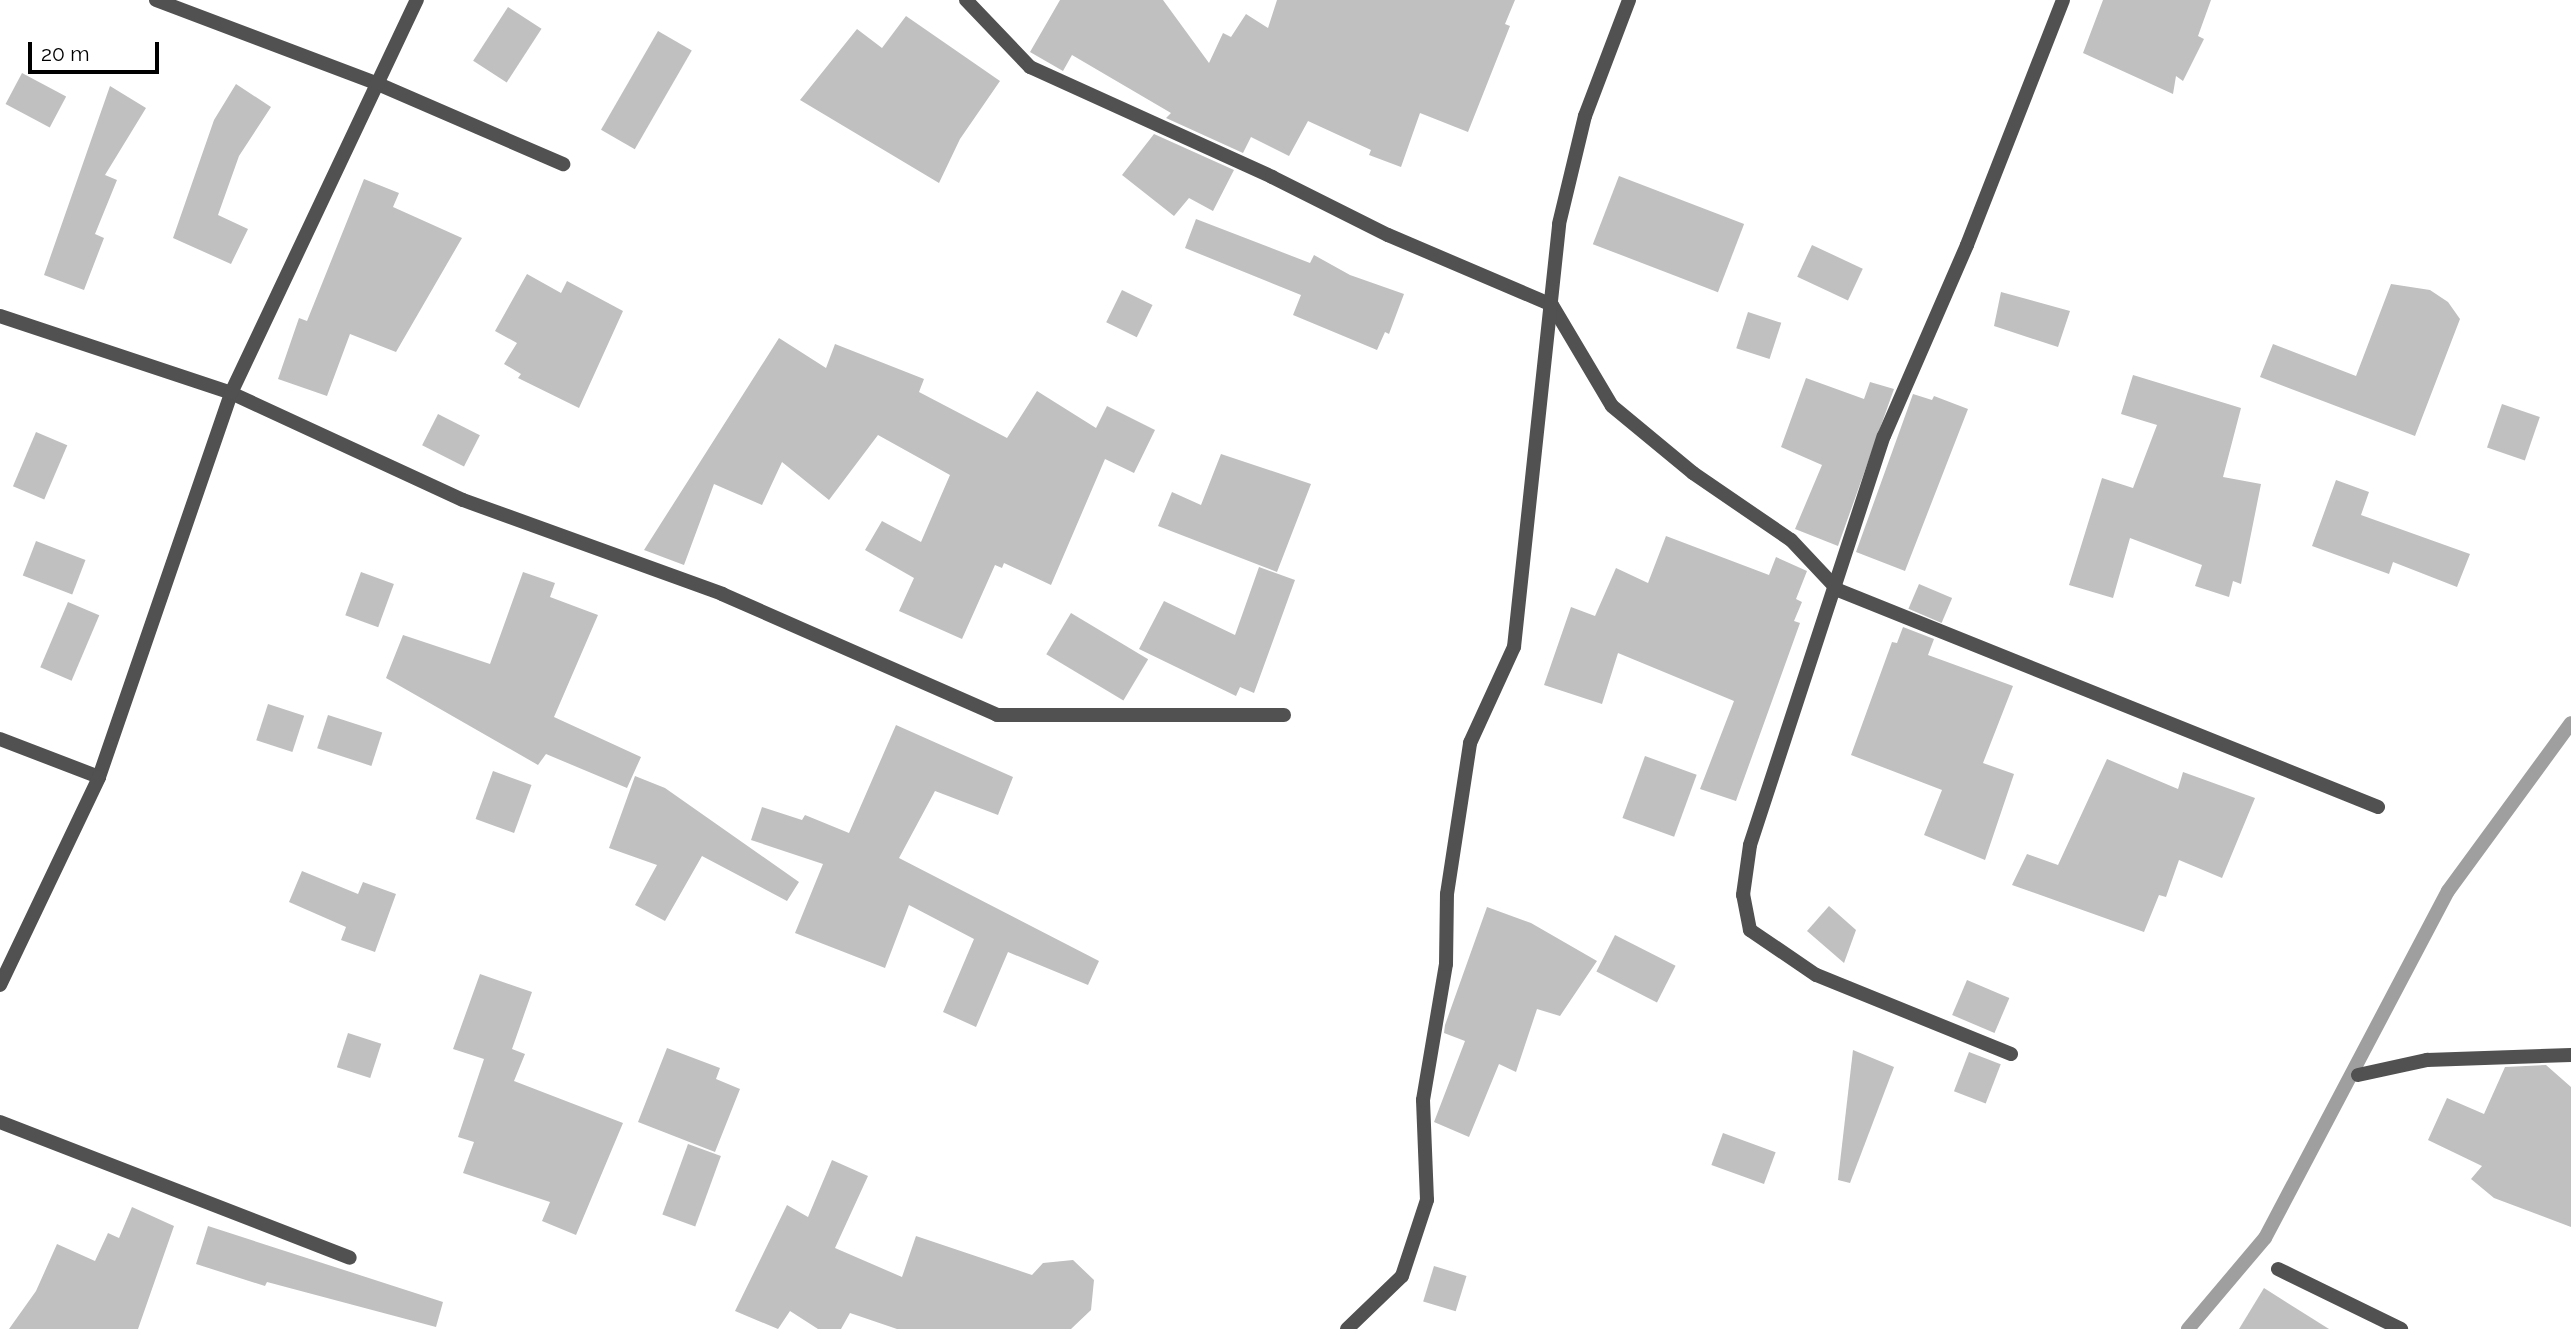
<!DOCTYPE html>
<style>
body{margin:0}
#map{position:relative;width:2571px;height:1329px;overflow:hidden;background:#fff;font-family:Raleway,sans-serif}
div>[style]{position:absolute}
.stream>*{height:14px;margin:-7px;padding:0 7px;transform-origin:7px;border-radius:7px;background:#9f9f9f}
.building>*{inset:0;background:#c0c0c0;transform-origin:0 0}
.street>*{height:14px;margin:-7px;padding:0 7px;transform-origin:7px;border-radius:7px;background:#515151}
span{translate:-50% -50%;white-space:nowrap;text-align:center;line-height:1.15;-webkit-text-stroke:7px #fff;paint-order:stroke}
.scale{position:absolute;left:28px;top:42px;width:131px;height:32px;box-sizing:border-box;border:4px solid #000;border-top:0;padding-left:9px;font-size:21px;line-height:24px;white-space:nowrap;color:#000;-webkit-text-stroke:5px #fff;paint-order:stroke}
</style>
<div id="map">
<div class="stream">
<div style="left:2188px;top:1329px;width:119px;rotate:-49.8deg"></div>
<div style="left:2265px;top:1238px;width:392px;rotate:-62.2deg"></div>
<div style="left:2448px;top:891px;width:208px;rotate:-53.8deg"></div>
</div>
<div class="building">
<div style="clip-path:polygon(1060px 0,1163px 0,1209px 63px,1223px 33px,1231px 37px,1246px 14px,1268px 28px,1277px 0,1515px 0,1505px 24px,1510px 26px,1468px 132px,1420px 113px,1401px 167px,1369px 155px,1371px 150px,1308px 121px,1289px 156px,1251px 137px,1243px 153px,1166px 118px,1171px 113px,1072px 55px,1063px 71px,1030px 52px)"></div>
<div style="clip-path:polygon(2103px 0,2211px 0,2198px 36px,2204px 39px,2183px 81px,2176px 76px,2173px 94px,2083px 53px)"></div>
<div style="left:508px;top:7px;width:40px;height:64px;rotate:33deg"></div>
<div style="clip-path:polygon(906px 16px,1000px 81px,960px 139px,939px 183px,800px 100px,857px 29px,882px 48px)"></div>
<div style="left:658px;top:31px;width:39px;height:114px;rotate:30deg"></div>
<div style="left:22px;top:73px;width:50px;height:35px;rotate:28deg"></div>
<div style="clip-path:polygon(236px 84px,271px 107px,239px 156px,218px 215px,248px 229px,231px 264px,173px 238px,214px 120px)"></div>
<div style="clip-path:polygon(110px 86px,146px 108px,105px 175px,117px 180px,95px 234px,104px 238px,84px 290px,44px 275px)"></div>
<div style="clip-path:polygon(1154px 134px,1234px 170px,1213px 211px,1189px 198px,1174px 216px,1122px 175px)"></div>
<div style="left:1619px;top:176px;width:134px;height:73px;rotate:21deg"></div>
<div style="clip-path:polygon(364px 179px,399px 193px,393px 207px,462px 238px,396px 352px,350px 334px,327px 396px,278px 379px,299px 318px,307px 321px)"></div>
<div style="clip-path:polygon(1196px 219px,1310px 263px,1314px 255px,1350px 275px,1404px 294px,1389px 334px,1385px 332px,1377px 350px,1293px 315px,1301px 295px,1185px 248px)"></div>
<div style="left:1812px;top:245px;width:56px;height:35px;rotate:25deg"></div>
<div style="clip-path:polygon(527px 274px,561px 293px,567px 281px,623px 311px,579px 408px,518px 378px,521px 374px,504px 364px,517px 343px,495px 331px)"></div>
<div style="clip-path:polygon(2391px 284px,2430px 290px,2448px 302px,2460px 319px,2415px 436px,2260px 377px,2273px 344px,2356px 376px)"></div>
<div style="left:1122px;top:290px;width:34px;height:36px;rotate:26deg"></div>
<div style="clip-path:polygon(2001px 292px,2070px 311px,2058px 347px,1994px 326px)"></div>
<div style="left:1748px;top:312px;width:35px;height:38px;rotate:18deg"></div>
<div style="clip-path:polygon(779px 338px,826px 368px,835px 344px,924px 379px,919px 392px,1007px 438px,1037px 391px,1096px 428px,1107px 406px,1155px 430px,1134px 473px,1105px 459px,1051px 585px,1004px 563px,1002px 568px,995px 565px,962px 639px,899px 611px,914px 578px,865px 550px,882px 521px,921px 542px,950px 475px,878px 435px,829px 500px,782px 462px,762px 505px,714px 484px,684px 565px,644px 550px)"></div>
<div style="clip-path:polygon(2133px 375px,2241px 408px,2223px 477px,2261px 484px,2241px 584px,2233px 581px,2229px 597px,2195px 586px,2202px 565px,2130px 538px,2113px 598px,2069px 585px,2102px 478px,2133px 488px,2157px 425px,2121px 414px)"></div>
<div style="clip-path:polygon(1806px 378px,1864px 399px,1870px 382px,1894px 389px,1838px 546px,1795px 529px,1822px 465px,1781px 447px)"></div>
<div style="clip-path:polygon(1913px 394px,1932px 400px,1934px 396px,1968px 409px,1905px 571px,1856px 552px)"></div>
<div style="left:2502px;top:404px;width:40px;height:46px;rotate:19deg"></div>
<div style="left:438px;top:414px;width:47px;height:35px;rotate:27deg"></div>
<div style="left:36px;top:432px;width:34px;height:59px;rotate:23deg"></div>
<div style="clip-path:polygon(1221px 454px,1311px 484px,1277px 572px,1158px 526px,1172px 492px,1201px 505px)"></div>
<div style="clip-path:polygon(2336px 480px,2369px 492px,2361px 515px,2470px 554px,2457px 587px,2393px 562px,2389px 574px,2312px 546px)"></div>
<div style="clip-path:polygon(1666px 536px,1769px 575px,1776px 557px,1807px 571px,1796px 599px,1802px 602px,1794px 621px,1800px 623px,1736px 801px,1700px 789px,1734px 701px,1618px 653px,1602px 704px,1544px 685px,1571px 607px,1595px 616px,1616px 568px,1648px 583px)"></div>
<div style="left:36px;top:541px;width:53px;height:37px;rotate:21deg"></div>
<div style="clip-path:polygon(1259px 567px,1295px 580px,1254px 693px,1240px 687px,1236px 696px,1139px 649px,1164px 601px,1235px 635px)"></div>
<div style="left:361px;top:572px;width:35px;height:46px;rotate:20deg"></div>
<div style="clip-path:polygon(523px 572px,555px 583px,550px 597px,598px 615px,554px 717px,641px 757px,627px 788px,546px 754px,538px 765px,386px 678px,403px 635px,490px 664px)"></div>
<div style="left:1919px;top:584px;width:36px;height:27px;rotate:23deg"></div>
<div style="left:68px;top:602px;width:34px;height:71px;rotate:23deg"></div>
<div style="left:1071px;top:613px;width:90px;height:48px;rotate:31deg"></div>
<div style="clip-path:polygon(1903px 627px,1934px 639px,1928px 655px,2013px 686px,1983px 763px,2014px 774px,1985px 860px,1924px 835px,1942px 790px,1851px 755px,1892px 642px,1897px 643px)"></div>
<div style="left:268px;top:704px;width:38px;height:38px;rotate:18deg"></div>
<div style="left:328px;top:715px;width:57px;height:35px;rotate:18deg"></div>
<div style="clip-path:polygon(896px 725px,1013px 777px,998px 815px,935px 791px,899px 858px,1099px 961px,1088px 985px,1008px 952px,976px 1027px,943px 1012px,974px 939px,909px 905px,885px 968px,795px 933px,823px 864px,751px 840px,762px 807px,802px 820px,805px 815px,849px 833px)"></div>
<div style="left:1645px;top:756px;width:55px;height:66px;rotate:20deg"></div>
<div style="clip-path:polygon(2107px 759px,2178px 789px,2183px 772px,2255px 798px,2222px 878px,2179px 860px,2166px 897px,2159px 895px,2144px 932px,2012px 885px,2027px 854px,2058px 865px)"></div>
<div style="left:493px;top:771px;width:41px;height:51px;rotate:20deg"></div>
<div style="clip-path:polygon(635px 776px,665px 788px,799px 882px,787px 901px,702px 856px,665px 921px,635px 905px,657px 865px,609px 848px)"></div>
<div style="clip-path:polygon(302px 871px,358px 894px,363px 882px,396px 894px,375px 952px,341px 940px,346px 927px,289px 902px)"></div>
<div style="clip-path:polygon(1829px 906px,1856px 930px,1844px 963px,1807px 931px)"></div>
<div style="clip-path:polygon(1487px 907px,1531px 923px,1597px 961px,1560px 1016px,1537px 1009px,1516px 1072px,1499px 1064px,1469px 1137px,1434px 1122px,1465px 1041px,1444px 1033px,1445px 1025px)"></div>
<div style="left:1615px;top:935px;width:68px;height:41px;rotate:27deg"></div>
<div style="clip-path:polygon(480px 974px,532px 992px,512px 1049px,525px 1054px,514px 1081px,623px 1123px,576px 1235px,542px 1221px,550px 1202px,463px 1173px,474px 1142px,458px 1137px,484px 1059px,453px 1049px)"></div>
<div style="left:1967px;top:980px;width:46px;height:38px;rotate:23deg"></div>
<div style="left:348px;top:1033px;width:35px;height:36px;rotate:18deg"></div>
<div style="clip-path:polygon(667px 1048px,720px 1068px,716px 1079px,740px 1089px,715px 1152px,638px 1122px)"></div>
<div style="clip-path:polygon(1853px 1050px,1894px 1067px,1850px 1183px,1838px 1180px)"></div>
<div style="left:1969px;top:1052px;width:34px;height:42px;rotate:21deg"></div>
<div style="clip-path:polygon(2546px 1065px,2571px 1087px,2571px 1227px,2494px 1198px,2471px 1179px,2482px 1166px,2428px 1140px,2447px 1098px,2484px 1114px,2505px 1067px)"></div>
<div style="left:1723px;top:1133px;width:56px;height:34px;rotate:20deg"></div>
<div style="left:688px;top:1144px;width:35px;height:75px;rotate:20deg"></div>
<div style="clip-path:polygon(832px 1160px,868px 1176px,835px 1248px,902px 1277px,916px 1236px,1032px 1275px,1043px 1263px,1073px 1260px,1094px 1280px,1091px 1310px,1071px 1329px,897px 1329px,850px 1313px,841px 1329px,818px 1329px,790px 1311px,778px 1329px,735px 1311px,787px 1205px,808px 1217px)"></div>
<div style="clip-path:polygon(132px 1207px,174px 1226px,138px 1329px,9px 1329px,36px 1291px,57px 1244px,95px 1261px,108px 1233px,119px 1238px)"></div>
<div style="clip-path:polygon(208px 1226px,443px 1302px,436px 1327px,267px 1282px,265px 1286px,196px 1264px)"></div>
<div style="left:1434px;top:1266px;width:34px;height:37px;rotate:17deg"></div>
<div style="clip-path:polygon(2264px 1288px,2329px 1329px,2239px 1329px)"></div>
</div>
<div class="street">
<div style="left:156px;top:0;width:237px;rotate:20.7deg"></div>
<div style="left:378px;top:84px;width:202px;rotate:23.4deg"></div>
<div style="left:966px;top:0;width:93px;rotate:46.3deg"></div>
<div style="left:1030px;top:67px;width:266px;rotate:24.4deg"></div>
<div style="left:1272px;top:177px;width:130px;rotate:26.6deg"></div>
<div style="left:1388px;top:235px;width:178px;rotate:23.1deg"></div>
<div style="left:1552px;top:305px;width:117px;rotate:59.3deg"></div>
<div style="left:1612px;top:406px;width:105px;rotate:39.6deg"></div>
<div style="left:1693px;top:473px;width:119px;rotate:34.4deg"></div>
<div style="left:1791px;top:540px;width:69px;rotate:46.8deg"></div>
<div style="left:1838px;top:590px;width:582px;rotate:21.89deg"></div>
<div style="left:0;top:316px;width:243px;rotate:18.4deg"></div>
<div style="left:231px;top:393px;width:255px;rotate:24.8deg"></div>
<div style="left:463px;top:500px;width:276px;rotate:19.9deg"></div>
<div style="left:722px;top:594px;width:300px;rotate:23.7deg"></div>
<div style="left:997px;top:715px;width:287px"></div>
<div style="left:0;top:739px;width:106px;rotate:21deg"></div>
<div style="left:99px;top:777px;width:406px;rotate:-71deg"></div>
<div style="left:231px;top:393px;width:435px;rotate:-64.7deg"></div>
<div style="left:0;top:985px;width:230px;rotate:-64.5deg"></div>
<div style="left:2011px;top:1054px;width:210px;rotate:-157.9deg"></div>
<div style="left:1816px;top:975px;width:80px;rotate:-145.7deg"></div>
<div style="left:1750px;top:930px;width:36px;rotate:-101deg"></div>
<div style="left:1743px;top:895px;width:50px;rotate:-82deg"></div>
<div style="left:1750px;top:845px;width:430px;rotate:-71.9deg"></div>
<div style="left:1884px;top:436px;width:208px;rotate:-66.5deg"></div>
<div style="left:1967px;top:245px;width:263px;rotate:-68.6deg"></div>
<div style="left:2358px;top:1075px;width:71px;rotate:-12.3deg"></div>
<div style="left:2427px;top:1060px;width:144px;rotate:-2deg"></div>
<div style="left:0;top:1122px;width:375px;rotate:21.2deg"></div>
<div style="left:2278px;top:1269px;width:137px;rotate:26deg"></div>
<div style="left:1347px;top:1329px;width:76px;rotate:-43.9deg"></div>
<div style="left:1402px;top:1276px;width:80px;rotate:-71.8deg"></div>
<div style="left:1427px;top:1200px;width:100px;rotate:-92.3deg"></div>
<div style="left:1423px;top:1100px;width:138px;rotate:-80.4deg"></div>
<div style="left:1446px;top:964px;width:70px;rotate:-89.2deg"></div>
<div style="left:1447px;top:894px;width:153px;rotate:-81.3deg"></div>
<div style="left:1470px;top:743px;width:106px;rotate:-65.4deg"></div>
<div style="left:1514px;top:647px;width:425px;rotate:-83.9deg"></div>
<div style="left:1559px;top:224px;width:111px;rotate:-76.5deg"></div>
<div style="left:1585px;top:116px;width:124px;rotate:-69.2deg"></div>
</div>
<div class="scale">20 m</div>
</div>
